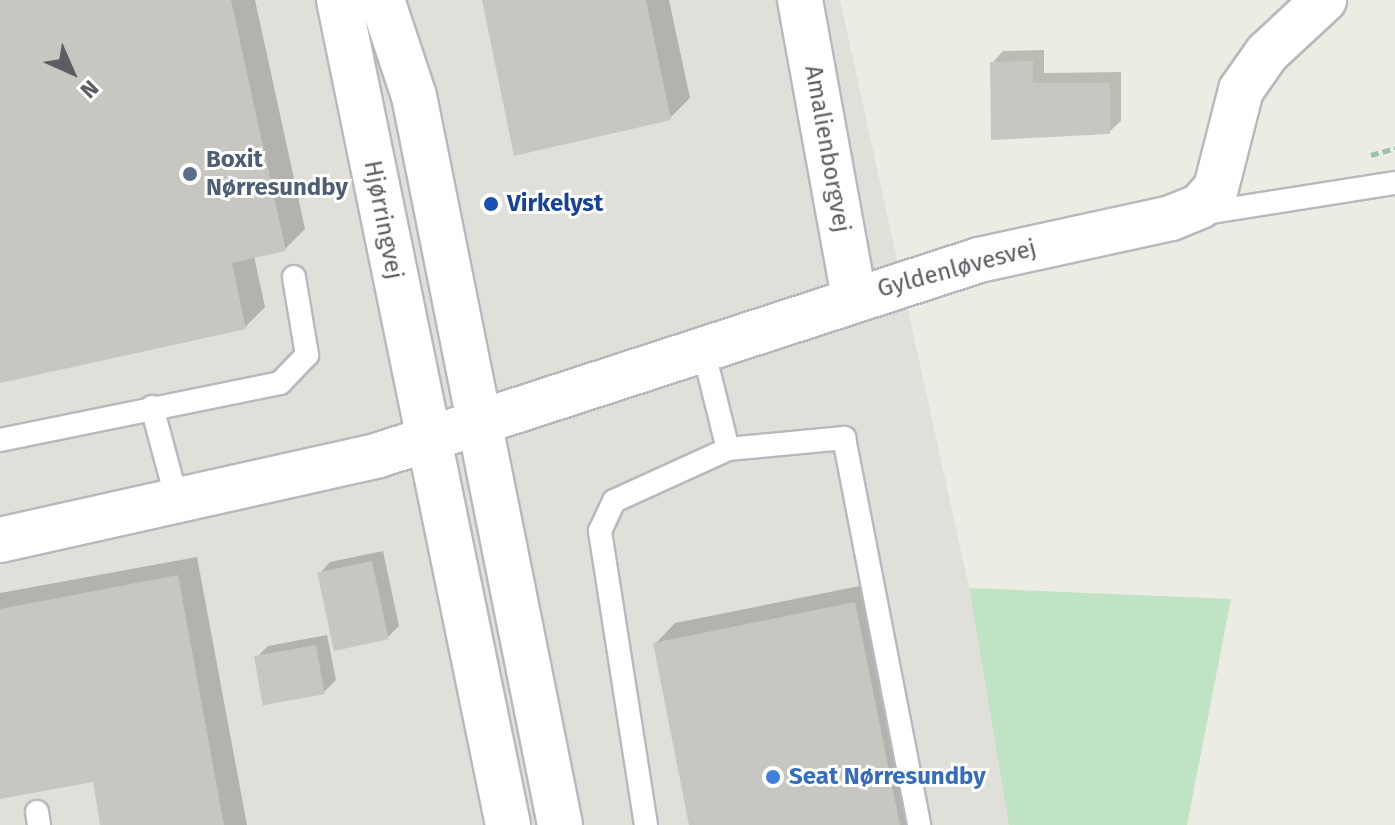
<!DOCTYPE html>
<meta charset="utf-8">
<style>
body{margin:0}
#map{position:relative;width:1395px;height:825px;overflow:hidden;background:#edece2;font-family:"Fira Sans",sans-serif}
div>[style]{position:absolute}
.industrial>*{inset:0;background:#e0dfda}
.green>*{inset:0;background:#c0e3c5}
.shadow>*{inset:0;background:#0003}
.building>*{inset:0;background:#c8c6c0;transform-origin:0 0}
.path>*{height:5px;margin-top:-2.5px;transform-origin:0;background:repeating-linear-gradient(90deg,#9ac3ab 0 8px,transparent 0 12px)}
.roads{filter:drop-shadow(2px 0 #b8b9be) drop-shadow(-2px 0 #b8b9be) drop-shadow(0 2px #b8b9be) drop-shadow(0 -2px #b8b9be)}
.service>*{height:22px;margin:-11px;padding:0 11px;transform-origin:11px;border-radius:11px;background:#fff}
.minor>*{height:44px;margin:-22px;padding:0 22px;transform-origin:22px;border-radius:22px;background:#fff}
.secondary>*{height:44px;margin:-22px;padding:0 22px;transform-origin:22px;border-radius:22px;background:#fff}
.dots>*{width:22px;height:22px;translate:-50% -50%;box-sizing:border-box;border:4px solid #fff;border-radius:50%}
span{translate:-50% -50%;white-space:nowrap;text-align:center;line-height:1.15;-webkit-text-stroke:6px #fff;paint-order:stroke}
.street-label{font-size:24px;color:#5b5d62}
.service-label{font-size:24px;color:#4e5e75;font-weight:700}
.left{translate:0 -50%;text-align:left}
.transit-label{font-size:24px;color:#164399;font-weight:700}
.shop-label{font-size:24px;color:#366cbe;font-weight:700}
.north{position:absolute;left:32px;top:32px;width:80px;height:80px;-webkit-text-stroke:6px #fff;paint-order:stroke;rotate:135deg;font-size:22px;font-weight:700;line-height:32px;text-align:center;color:#5b5d62}
.north::after{content:'';display:block;margin:auto;width:28px;height:36px;background:#5b5d62;clip-path:polygon(50% 0,100% 100%,50% 72%,0 100%)}
</style>
<div id="map">
<div class="industrial">
<div style="clip-path:polygon(0 0,840px 0,969px 588px,1009px 825px,0 825px)"></div>
</div>
<div class="green">
<div style="clip-path:polygon(969px 588px,1231px 599px,1187px 825px,1009px 825px)"></div>
</div>
<div class="shadow">
<div style="clip-path:polygon(0 0,255px 0,305px 229px,285px 249px,254px 256px,265px 307px,245px 327px,0 381px)"></div>
<div style="clip-path:polygon(484px 0,669px 0,690px 98px,670px 118px)"></div>
<div style="clip-path:polygon(1044px 50px,1044px 73px,1121px 72px,1121px 121px,1109px 132px,992px 63px,1003px 51px)"></div>
<div style="clip-path:polygon(383px 551px,399px 626px,388px 637px,319px 574px,330px 562px)"></div>
<div style="clip-path:polygon(197px 557px,247px 825px,102px 825px,94px 780px,0 797px,0 593px)"></div>
<div style="clip-path:polygon(875px 583px,923px 825px,691px 825px,656px 643px,675px 623px)"></div>
<div style="clip-path:polygon(327px 635px,336px 680px,324px 692px,256px 658px,268px 646px)"></div>
</div>
<div class="building">
<div style="clip-path:polygon(0 0,231px 0,286px 251px,232px 263px,246px 329px,0 383px)"></div>
<div style="clip-path:polygon(482px 0,646px 0,671px 120px,514px 156px)"></div>
<div style="clip-path:polygon(1033px 61px,1033px 83px,1110px 83px,1110px 134px,991px 140px,990px 62px)"></div>
<div style="left:372px;top:561px;width:80px;height:56px;rotate:78deg"></div>
<div style="clip-path:polygon(178px 575px,224px 825px,100px 825px,93px 782px,0 799px,0 609px)"></div>
<div style="clip-path:polygon(855px 602px,900px 825px,689px 825px,653px 643px)"></div>
<div style="left:316px;top:645px;width:50px;height:63px;rotate:80deg"></div>
</div>
<div class="path">
<div style="left:1371px;top:155px;width:25px;rotate:-16deg"></div>
</div>
<div class="roads">
<div class="service">
<div style="left:1199px;top:214px;width:198px;rotate:-9deg"></div>
<div style="left:703px;top:349px;width:103px;rotate:76deg"></div>
<div style="left:152px;top:407px;width:96px;rotate:75deg"></div>
<div style="left:0;top:440px;width:286px;rotate:-11.5deg"></div>
<div style="left:280px;top:383px;width:39px;rotate:-46deg"></div>
<div style="left:307px;top:355px;width:79px;rotate:-99.5deg"></div>
<div style="left:37px;top:812px;width:13px;rotate:81deg"></div>
<div style="left:646px;top:825px;width:298px;rotate:-98.9deg"></div>
<div style="left:600px;top:531px;width:33px;rotate:-65deg"></div>
<div style="left:614px;top:501px;width:125px;rotate:-24.5deg"></div>
<div style="left:728px;top:449px;width:117px;rotate:-5.4deg"></div>
<div style="left:844px;top:438px;width:394px;rotate:79deg"></div>
</div>
<div class="minor">
<div style="left:800px;top:0;width:303px;rotate:79.7deg"></div>
<div style="left:0;top:540px;width:388px;rotate:-12.6deg"></div>
<div style="left:379px;top:455px;width:631px;rotate:-18deg"></div>
<div style="left:979px;top:260px;width:197px;rotate:-12.3deg"></div>
<div style="left:1171px;top:218px;width:31px;rotate:-22deg"></div>
<div style="left:1200px;top:206px;width:24px;rotate:-48deg"></div>
<div style="left:1216px;top:188px;width:101px;rotate:-75.7deg"></div>
<div style="left:1241px;top:90px;width:45px;rotate:-54.9deg"></div>
<div style="left:1267px;top:53px;width:78px;rotate:-42.9deg"></div>
</div>
<div class="secondary">
<div style="left:339px;top:0;width:842px;rotate:78.42deg"></div>
<div style="left:382px;top:0;width:101px;rotate:71.6deg"></div>
<div style="left:414px;top:96px;width:743px;rotate:78.67deg"></div>
</div>
</div>
<div class="dots">
<div style="left:190px;top:174px;background:#5c6f8a"></div>
<div style="left:491px;top:204px;background:#1a4fb4"></div>
<div style="left:773px;top:777px;background:#3f7fe0"></div>
</div>
<div class="street-label">
<span style="left:827px;top:149px;rotate:80deg">Amalienborgvej</span>
<span style="left:383px;top:220px;rotate:79deg">Hjørringvej</span>
<span style="left:957px;top:269px;rotate:-15deg">Gyldenløvesvej</span>
</div>
<div class="service-label">
<span class="left" style="left:206px;top:174px">Boxit<br>Nørresundby</span>
</div>
<div class="transit-label">
<span class="left" style="left:507px;top:204px">Virkelyst</span>
</div>
<div class="shop-label">
<span class="left" style="left:789px;top:777px">Seat Nørresundby</span>
</div>
<div class="north">N</div>
</div>
